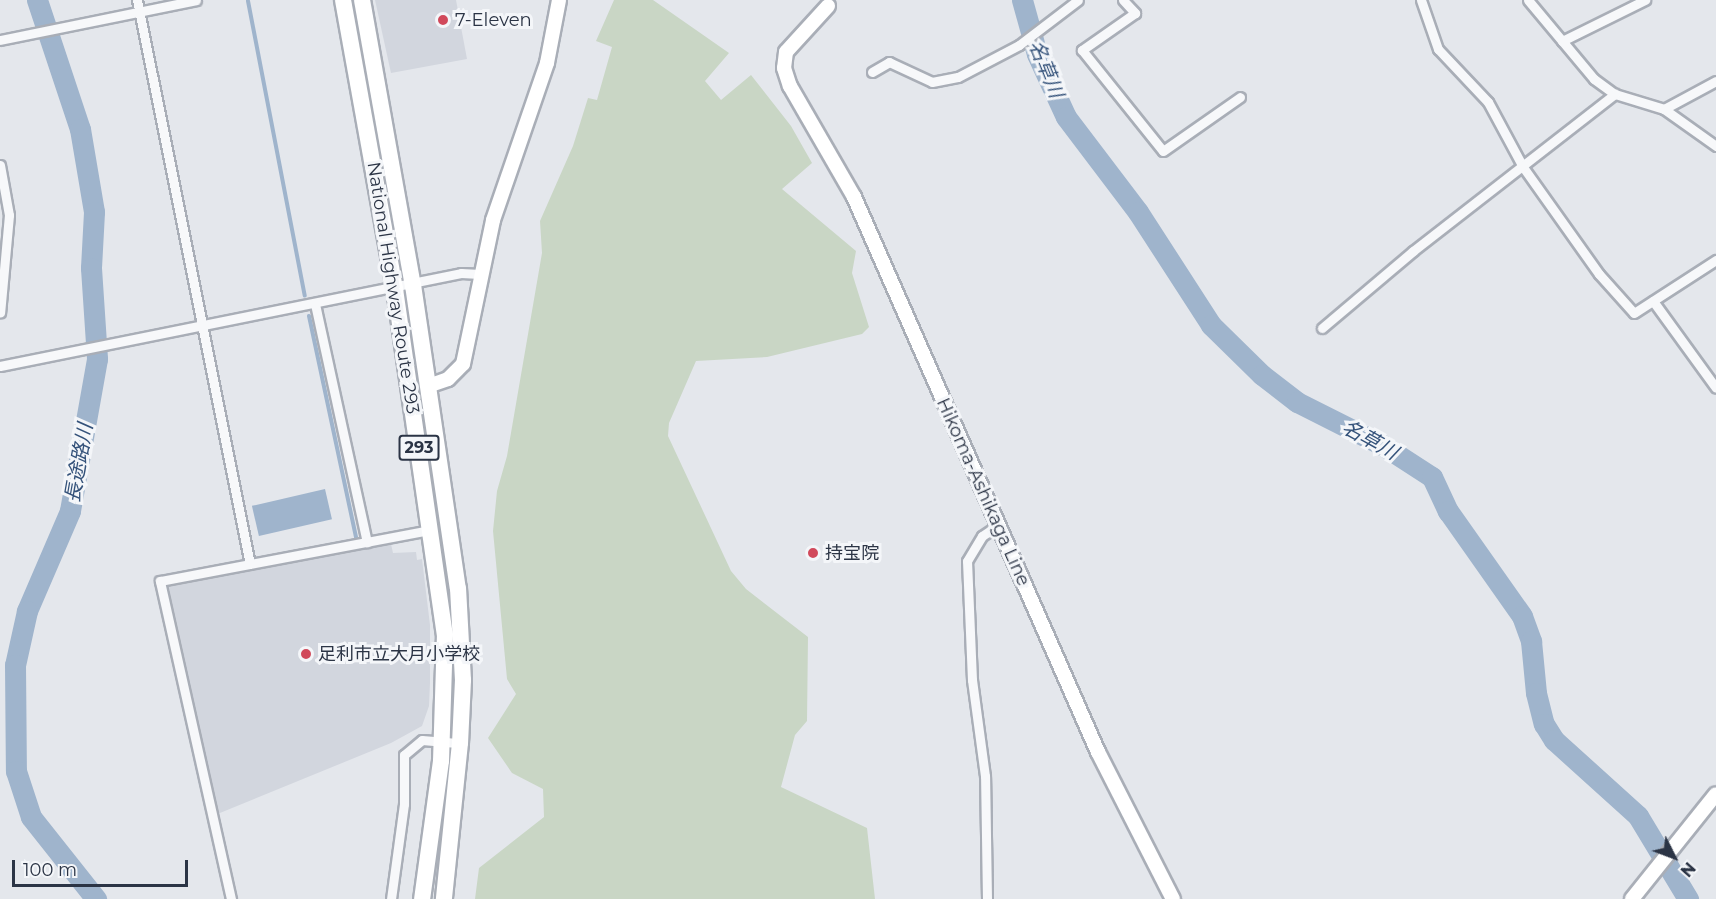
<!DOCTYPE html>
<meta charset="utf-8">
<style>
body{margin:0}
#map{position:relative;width:1716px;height:899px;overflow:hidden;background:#e4e7ec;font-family:Montserrat,"Noto Sans JP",sans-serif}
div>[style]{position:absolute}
.built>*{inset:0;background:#d2d6de}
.green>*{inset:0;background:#c9d6c5}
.water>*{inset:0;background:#9fb4cc;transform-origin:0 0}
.stream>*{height:4px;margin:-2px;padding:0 2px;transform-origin:2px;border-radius:2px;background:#9fb4cc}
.river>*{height:21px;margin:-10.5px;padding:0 10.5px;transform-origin:10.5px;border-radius:10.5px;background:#9fb4cc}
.roads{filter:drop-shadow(2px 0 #a9aeb7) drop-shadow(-2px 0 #a9aeb7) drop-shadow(0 2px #a9aeb7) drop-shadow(0 -2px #a9aeb7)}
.street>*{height:9px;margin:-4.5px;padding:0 4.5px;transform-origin:4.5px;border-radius:4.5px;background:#f7f8fa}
.secondary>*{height:14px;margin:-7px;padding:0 7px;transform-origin:7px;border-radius:7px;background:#fff}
.highway>*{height:16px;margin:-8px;padding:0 8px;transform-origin:8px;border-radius:8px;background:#fff}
.dots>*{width:16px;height:16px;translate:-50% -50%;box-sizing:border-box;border:3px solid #f4f6f9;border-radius:50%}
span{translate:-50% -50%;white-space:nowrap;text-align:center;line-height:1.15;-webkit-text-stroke:6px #f4f6f9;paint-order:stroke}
.shield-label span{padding:2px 4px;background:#f4f6f9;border:2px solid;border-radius:4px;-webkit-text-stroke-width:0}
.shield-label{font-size:16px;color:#2b3445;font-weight:700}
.poi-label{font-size:18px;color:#2b3445}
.left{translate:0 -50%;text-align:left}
.street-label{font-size:18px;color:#2b3445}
.water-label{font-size:20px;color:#34527a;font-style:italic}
.north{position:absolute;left:1644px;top:827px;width:60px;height:60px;-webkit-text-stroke:4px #f4f6f9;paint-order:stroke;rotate:132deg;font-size:16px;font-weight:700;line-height:24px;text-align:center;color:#2b3445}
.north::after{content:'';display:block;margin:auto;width:21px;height:27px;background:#2b3445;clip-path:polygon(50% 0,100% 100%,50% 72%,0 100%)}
.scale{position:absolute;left:12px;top:860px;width:176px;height:27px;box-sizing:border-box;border:3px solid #2b3445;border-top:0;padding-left:8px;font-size:18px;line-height:21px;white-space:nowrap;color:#2b3445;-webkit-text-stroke:4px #f4f6f9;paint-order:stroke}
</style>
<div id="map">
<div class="built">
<div style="clip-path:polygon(375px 0,456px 0,467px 59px,391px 73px)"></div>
<div style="clip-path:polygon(391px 544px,393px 553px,416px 552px,417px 560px,422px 559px,430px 625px,430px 683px,429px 706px,422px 726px,391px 743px,215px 815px,168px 585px)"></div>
</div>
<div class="green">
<div style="clip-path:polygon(614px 0,653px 0,729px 53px,705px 81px,721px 100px,751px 75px,791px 126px,812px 163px,782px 189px,856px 251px,852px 273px,869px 327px,862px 334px,767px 357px,696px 361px,669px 423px,668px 436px,731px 571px,746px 589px,808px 637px,807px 721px,795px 735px,781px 787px,867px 828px,875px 899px,475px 899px,479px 868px,544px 817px,543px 789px,512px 773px,488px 738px,516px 694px,507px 679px,493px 531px,497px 491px,507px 456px,542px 253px,540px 221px,573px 146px,588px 98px,597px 100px,612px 47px,596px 41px)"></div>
</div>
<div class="water">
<div style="left:325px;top:489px;width:31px;height:75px;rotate:77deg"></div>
</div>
<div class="stream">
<div style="left:248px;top:1px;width:300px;rotate:79.1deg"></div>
<div style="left:309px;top:316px;width:227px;rotate:78deg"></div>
</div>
<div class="river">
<div style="left:37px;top:0;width:136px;rotate:71.6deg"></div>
<div style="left:80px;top:129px;width:84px;rotate:80.4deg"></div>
<div style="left:94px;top:212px;width:56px;rotate:93.1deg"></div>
<div style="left:91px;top:268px;width:91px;rotate:86.2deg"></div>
<div style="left:97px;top:359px;width:154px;rotate:100.1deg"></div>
<div style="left:70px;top:511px;width:109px;rotate:113.3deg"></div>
<div style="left:27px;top:611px;width:55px;rotate:102.5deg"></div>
<div style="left:15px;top:665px;width:106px;rotate:89.5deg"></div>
<div style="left:16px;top:771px;width:48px;rotate:71.9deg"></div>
<div style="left:31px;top:817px;width:105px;rotate:51.6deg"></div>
<div style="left:1022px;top:0;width:56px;rotate:74.5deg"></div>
<div style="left:1037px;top:54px;width:69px;rotate:65.3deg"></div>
<div style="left:1066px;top:117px;width:119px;rotate:52.8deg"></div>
<div style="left:1138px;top:212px;width:135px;rotate:57.1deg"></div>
<div style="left:1211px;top:325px;width:71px;rotate:44.4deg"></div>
<div style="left:1262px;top:375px;width:44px;rotate:37.6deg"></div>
<div style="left:1297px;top:402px;width:97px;rotate:26.8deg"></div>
<div style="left:1384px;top:446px;width:57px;rotate:32.9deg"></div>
<div style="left:1432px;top:477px;width:38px;rotate:65deg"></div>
<div style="left:1448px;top:511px;width:128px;rotate:54.8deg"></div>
<div style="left:1522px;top:616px;width:27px;rotate:70deg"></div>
<div style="left:1531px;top:641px;width:52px;rotate:84.5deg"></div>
<div style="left:1536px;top:693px;width:32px;rotate:76deg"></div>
<div style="left:1544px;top:724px;width:19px;rotate:58deg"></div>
<div style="left:1554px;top:740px;width:113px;rotate:42.1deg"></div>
<div style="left:1638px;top:816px;width:97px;rotate:58.9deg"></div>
</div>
<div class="roads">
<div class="street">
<div style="left:137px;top:0;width:575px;rotate:78.67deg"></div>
<div style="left:1123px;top:0;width:18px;rotate:47deg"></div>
<div style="left:1135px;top:13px;width:65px;rotate:145.1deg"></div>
<div style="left:1082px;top:50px;width:129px;rotate:51.3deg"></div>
<div style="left:1163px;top:151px;width:94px;rotate:-35deg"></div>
<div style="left:1421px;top:0;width:52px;rotate:70.9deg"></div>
<div style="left:1438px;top:49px;width:73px;rotate:46.7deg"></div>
<div style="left:1488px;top:102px;width:74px;rotate:61.7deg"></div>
<div style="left:1523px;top:167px;width:131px;rotate:54.6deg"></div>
<div style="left:1599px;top:274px;width:52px;rotate:48.1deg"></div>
<div style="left:1634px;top:313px;width:98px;rotate:-32.9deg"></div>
<div style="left:1528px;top:0;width:103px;rotate:50.1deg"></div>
<div style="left:1594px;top:79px;width:26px;rotate:36deg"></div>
<div style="left:1615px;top:94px;width:51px;rotate:17deg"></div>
<div style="left:1664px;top:109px;width:64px;rotate:35.4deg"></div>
<div style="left:0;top:40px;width:200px;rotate:-11.5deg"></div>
<div style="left:1562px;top:41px;width:93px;rotate:-26.3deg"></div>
<div style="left:872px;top:72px;width:20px;rotate:-30deg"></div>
<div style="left:889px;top:62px;width:47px;rotate:24.9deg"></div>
<div style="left:932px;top:82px;width:26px;rotate:-11deg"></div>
<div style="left:958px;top:77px;width:69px;rotate:-27.7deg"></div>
<div style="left:1019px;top:45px;width:74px;rotate:-37.3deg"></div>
<div style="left:1664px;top:109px;width:59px;rotate:-28.3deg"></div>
<div style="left:0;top:165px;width:51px;rotate:79.8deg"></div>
<div style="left:9px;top:215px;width:98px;rotate:95.2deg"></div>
<div style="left:1653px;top:301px;width:107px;rotate:54.1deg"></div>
<div style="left:315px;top:304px;width:244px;rotate:77.7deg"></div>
<div style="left:1322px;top:328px;width:119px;rotate:-40.2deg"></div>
<div style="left:1413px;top:251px;width:256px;rotate:-37.9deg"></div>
<div style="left:0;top:366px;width:470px;rotate:-11.4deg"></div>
<div style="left:461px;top:273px;width:19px;rotate:3deg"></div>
<div style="left:231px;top:899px;width:326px;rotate:-102.6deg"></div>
<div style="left:160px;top:581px;width:276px;rotate:-10.7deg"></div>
<div style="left:391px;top:899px;width:96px;rotate:-82.2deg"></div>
<div style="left:404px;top:804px;width:49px;rotate:-90deg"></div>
<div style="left:404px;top:755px;width:23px;rotate:-40deg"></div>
<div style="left:422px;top:740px;width:38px;rotate:5deg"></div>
<div style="left:987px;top:899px;width:123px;rotate:-90.9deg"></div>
<div style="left:985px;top:776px;width:97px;rotate:-97.7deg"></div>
<div style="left:972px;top:680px;width:119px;rotate:-92.4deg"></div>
<div style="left:967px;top:561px;width:29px;rotate:-59deg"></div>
<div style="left:982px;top:536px;width:18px;rotate:-34deg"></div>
</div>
<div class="secondary">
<div style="left:828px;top:6px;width:62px;rotate:132.4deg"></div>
<div style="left:786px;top:52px;width:16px;rotate:97deg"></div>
<div style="left:784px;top:68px;width:19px;rotate:72deg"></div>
<div style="left:790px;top:86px;width:128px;rotate:60deg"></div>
<div style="left:854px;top:197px;width:606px;rotate:66.27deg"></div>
<div style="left:1098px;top:752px;width:165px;rotate:63deg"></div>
<div style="left:428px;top:386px;width:21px;rotate:-19deg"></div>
<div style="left:448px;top:379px;width:21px;rotate:-45deg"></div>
<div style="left:463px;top:364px;width:147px;rotate:-78.2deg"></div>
<div style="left:493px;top:220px;width:166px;rotate:-71deg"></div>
<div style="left:547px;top:63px;width:64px;rotate:-79.2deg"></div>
<div style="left:1632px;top:899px;width:134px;rotate:-51.3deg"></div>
</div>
<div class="highway">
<div style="left:343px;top:0;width:294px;rotate:79.8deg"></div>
<div style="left:395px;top:289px;width:349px;rotate:81.8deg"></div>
<div style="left:445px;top:634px;width:127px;rotate:91.8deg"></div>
<div style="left:441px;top:761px;width:139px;rotate:97.8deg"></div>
<div style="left:362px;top:0;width:290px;rotate:79.9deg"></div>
<div style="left:413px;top:285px;width:306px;rotate:81.6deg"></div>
<div style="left:458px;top:588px;width:92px;rotate:86.9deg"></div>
<div style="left:463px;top:680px;width:63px;rotate:92.7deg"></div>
<div style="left:460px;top:743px;width:157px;rotate:95.9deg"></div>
</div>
</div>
<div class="dots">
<div style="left:443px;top:20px;background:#d1495b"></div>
<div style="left:813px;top:553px;background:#d1495b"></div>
<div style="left:306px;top:654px;background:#d1495b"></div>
</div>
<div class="shield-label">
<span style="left:419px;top:448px">293</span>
</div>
<div class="poi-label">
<span class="left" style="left:455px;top:20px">7-Eleven</span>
<span class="left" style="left:825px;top:553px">持宝院</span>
<span class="left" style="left:318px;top:654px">足利市立大月小学校</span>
</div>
<div class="street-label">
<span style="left:393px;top:288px;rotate:81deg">National Highway Route 293</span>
<span style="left:983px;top:492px;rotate:66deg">Hikoma-Ashikaga Line</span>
</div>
<div class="water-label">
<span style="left:1046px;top:69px;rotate:68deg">名草川</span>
<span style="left:1370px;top:440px;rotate:29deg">名草川</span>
<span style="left:79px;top:463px;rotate:-80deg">長途路川</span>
</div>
<div class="north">N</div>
<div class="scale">100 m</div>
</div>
